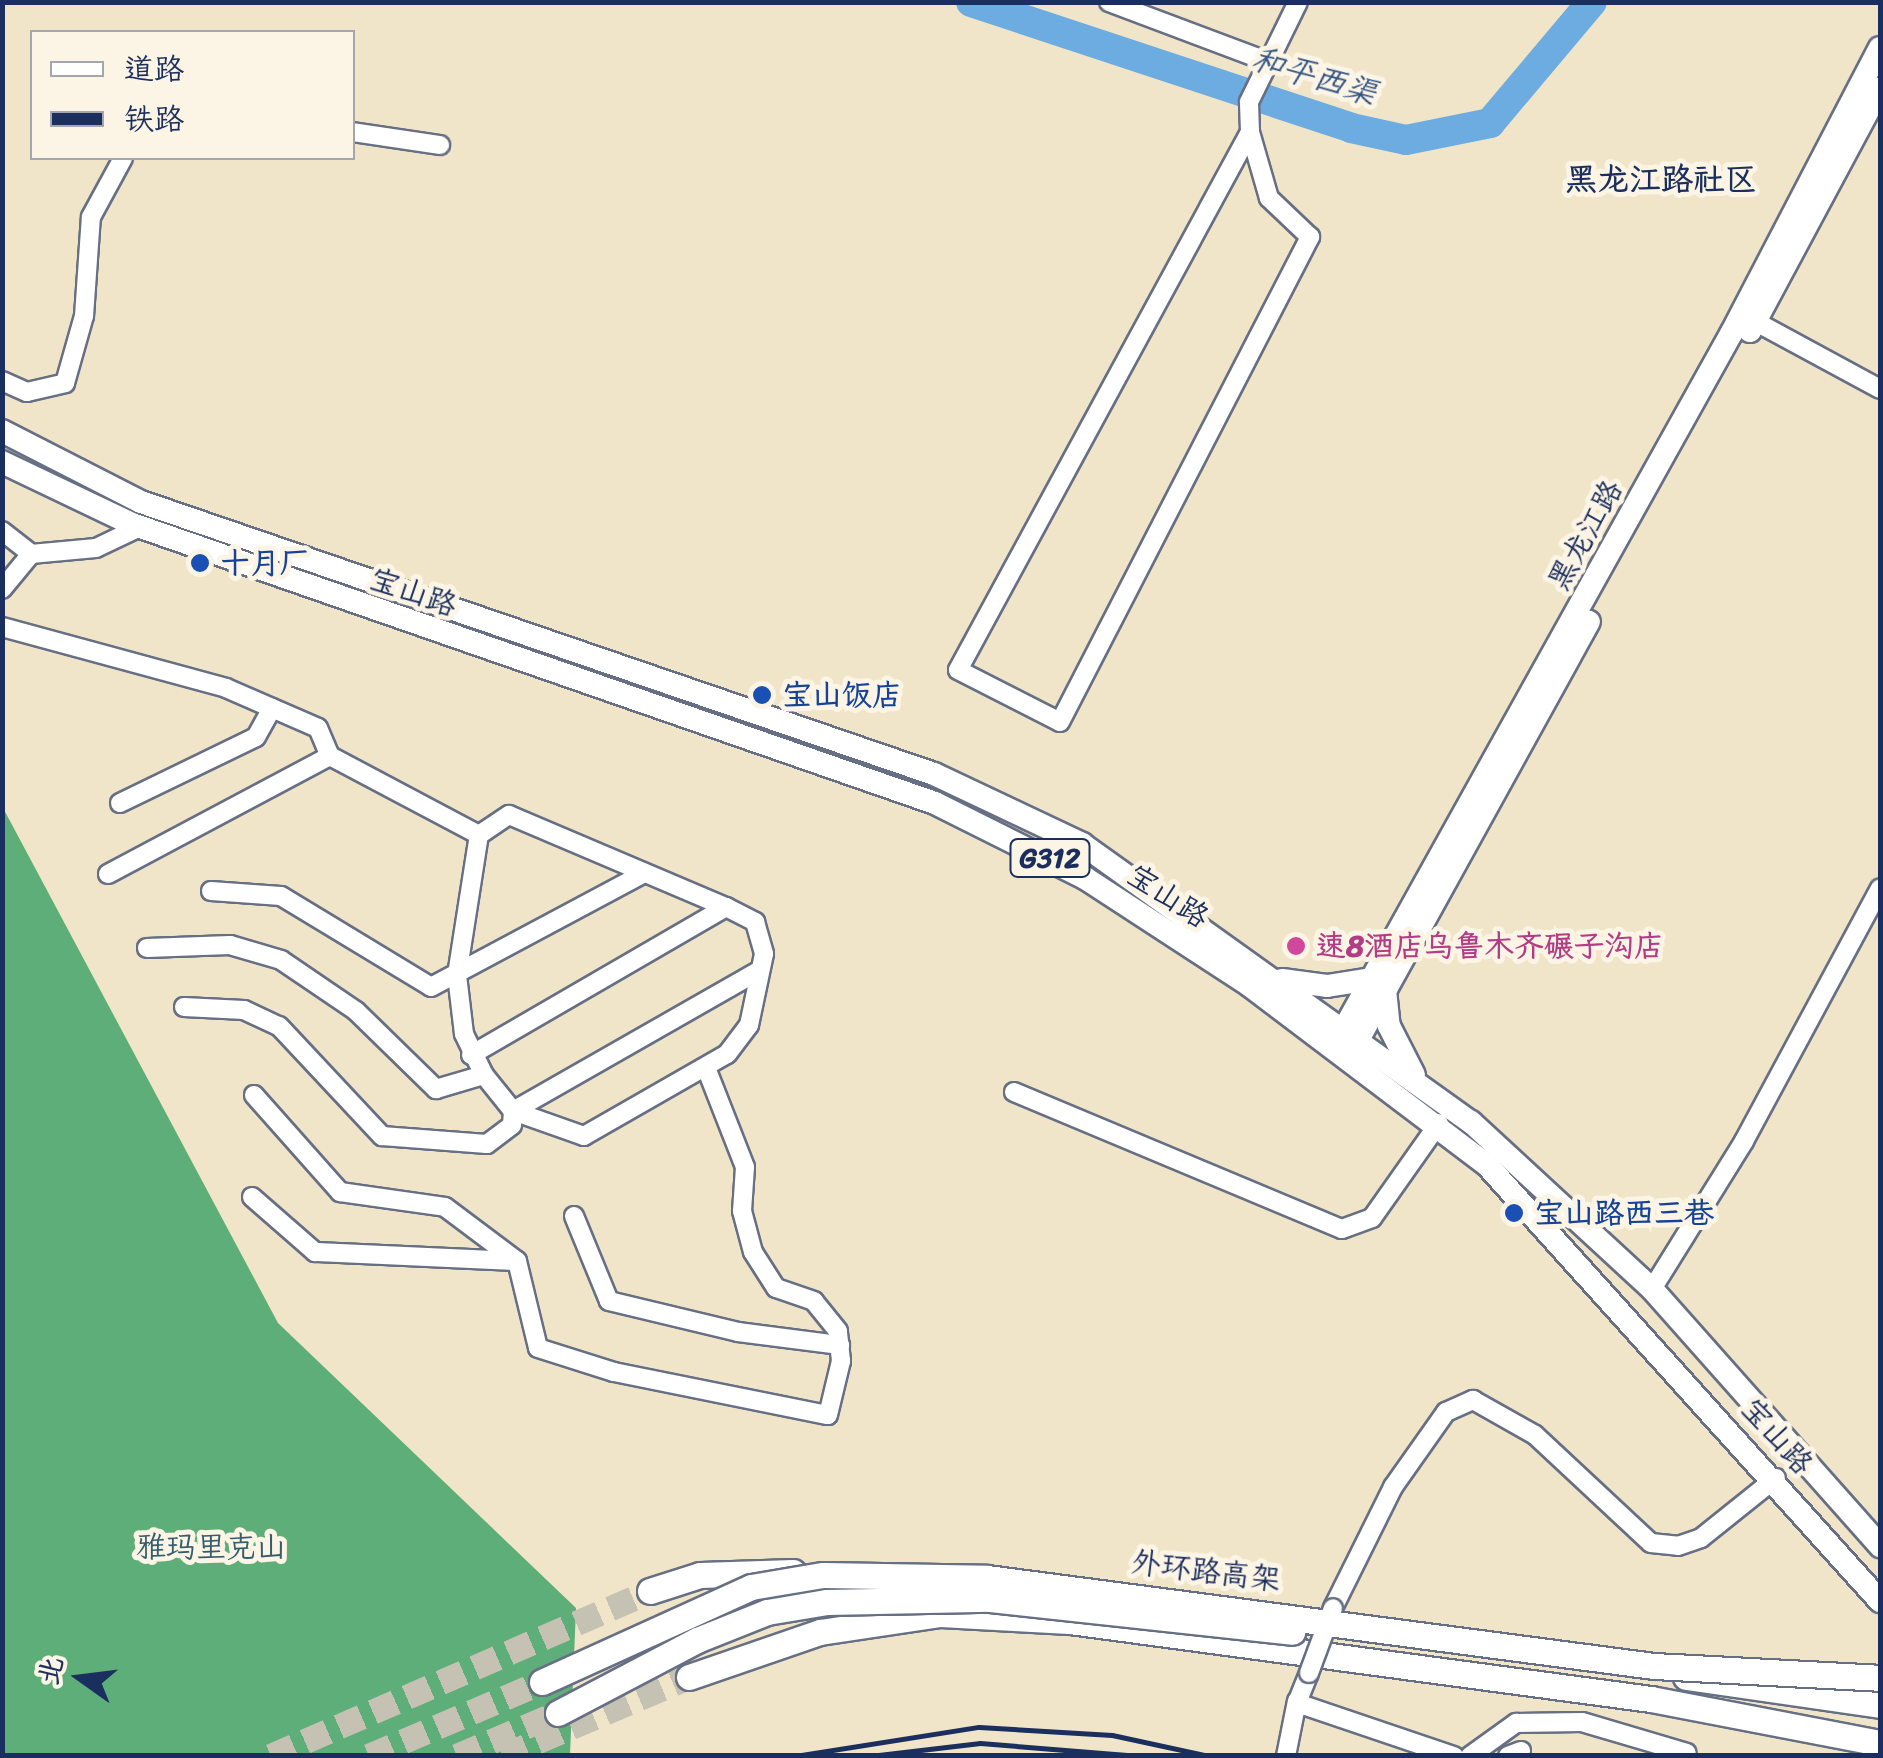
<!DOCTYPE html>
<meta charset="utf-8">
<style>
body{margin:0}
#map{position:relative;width:1883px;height:1758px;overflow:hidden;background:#f0e5c8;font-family:Sriracha,"LXGW WenKai TC",sans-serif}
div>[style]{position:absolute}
.forest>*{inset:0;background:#5eae7a}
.river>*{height:30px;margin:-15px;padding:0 15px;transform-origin:15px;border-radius:15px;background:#6cace0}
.highway-tunnel>*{height:25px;margin-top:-12.5px;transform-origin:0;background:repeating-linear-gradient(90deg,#c5c1b3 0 25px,transparent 0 37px)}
.roads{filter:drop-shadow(2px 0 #666f83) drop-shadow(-2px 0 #666f83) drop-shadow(0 2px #666f83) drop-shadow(0 -2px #666f83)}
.minor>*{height:18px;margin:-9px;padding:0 9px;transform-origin:9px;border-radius:9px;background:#fff}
.major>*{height:22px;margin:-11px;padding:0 11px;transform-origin:11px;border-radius:11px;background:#fff}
.highway>*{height:25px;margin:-12.5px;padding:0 12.5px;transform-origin:12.5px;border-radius:12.5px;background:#fff}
.rail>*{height:5px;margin:-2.5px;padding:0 2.5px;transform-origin:2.5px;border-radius:2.5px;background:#1b2f5e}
.bridges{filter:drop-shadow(2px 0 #666f83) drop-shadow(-2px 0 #666f83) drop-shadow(0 2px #666f83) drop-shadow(0 -2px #666f83)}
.minor-bridge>*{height:18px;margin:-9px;padding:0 9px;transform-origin:9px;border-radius:9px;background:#fff}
.highway-bridge>*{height:25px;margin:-12.5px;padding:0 12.5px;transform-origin:12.5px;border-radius:12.5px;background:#fff}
.dots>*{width:28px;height:28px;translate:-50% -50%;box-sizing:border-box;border:5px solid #fcf5e5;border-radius:50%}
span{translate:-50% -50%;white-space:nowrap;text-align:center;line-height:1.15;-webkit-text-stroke:10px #fcf5e5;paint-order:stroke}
.shield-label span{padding:2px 8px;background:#fcf5e5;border:2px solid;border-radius:8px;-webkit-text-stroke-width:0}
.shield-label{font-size:28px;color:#1b2f5e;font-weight:700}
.street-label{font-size:30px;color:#1b2f5e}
.transit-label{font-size:30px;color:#164399;font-weight:700}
.left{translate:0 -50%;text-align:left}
.hotel-label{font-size:30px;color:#b23c85;font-weight:700}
.park-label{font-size:30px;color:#355e6d}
.water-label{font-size:32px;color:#335485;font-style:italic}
.neighbourhood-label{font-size:32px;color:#1b2f5e;font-weight:700}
.frame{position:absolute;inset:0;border:5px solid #1b2f5e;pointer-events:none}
.legend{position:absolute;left:30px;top:30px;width:325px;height:130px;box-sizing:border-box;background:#fcf5e5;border:2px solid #a2a6af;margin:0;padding:12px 18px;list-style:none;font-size:30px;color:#1b2f5e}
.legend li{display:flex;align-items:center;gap:20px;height:50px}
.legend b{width:50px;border:2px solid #a2a6af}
.north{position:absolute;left:30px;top:1628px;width:100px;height:100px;-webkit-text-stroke:8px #fcf5e5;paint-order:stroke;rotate:284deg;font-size:28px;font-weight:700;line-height:40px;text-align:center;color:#1b2f5e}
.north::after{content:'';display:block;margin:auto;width:35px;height:45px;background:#1b2f5e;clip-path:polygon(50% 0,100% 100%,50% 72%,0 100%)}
</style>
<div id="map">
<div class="forest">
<div style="clip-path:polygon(2px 806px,278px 1323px,576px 1608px,570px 1755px,3px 1755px)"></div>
</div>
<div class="river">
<div style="left:971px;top:2px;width:400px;rotate:18.3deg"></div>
<div style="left:1351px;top:128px;width:56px;rotate:12.3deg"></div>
<div style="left:1406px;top:140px;width:86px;rotate:-11.4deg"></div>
<div style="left:1490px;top:123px;width:158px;rotate:-49.9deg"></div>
</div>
<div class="highway-tunnel">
<div style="left:271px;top:1756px;width:413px;rotate:-23.5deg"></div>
<div style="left:369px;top:1756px;width:188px;rotate:-23.2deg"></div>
<div style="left:457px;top:1756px;width:110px;rotate:-23.1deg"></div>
<div style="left:503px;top:1756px;width:202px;rotate:-23deg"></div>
</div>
<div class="roads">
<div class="minor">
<div style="left:1109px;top:2px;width:173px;rotate:20.6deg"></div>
<div style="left:352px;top:132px;width:89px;rotate:8.4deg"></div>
<div style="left:1250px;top:132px;width:612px;rotate:118.49deg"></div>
<div style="left:958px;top:670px;width:114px;rotate:27deg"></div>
<div style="left:1060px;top:722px;width:546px;rotate:-62.73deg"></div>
<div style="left:1310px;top:237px;width:57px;rotate:-136.4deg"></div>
<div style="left:1269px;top:198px;width:69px;rotate:-106.1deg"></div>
<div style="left:1250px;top:132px;width:30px;rotate:-92deg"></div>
<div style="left:1249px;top:102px;width:111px;rotate:-63.9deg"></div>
<div style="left:1747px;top:317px;width:151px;rotate:28.4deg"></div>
<div style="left:2px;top:381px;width:27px;rotate:24deg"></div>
<div style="left:27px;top:392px;width:39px;rotate:-13deg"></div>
<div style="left:65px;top:383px;width:70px;rotate:-74.2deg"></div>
<div style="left:84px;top:316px;width:99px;rotate:-86deg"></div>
<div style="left:91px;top:217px;width:67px;rotate:-61.5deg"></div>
<div style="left:2px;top:531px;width:37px;rotate:38deg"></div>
<div style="left:31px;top:554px;width:45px;rotate:129.6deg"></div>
<div style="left:31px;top:554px;width:65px;rotate:-5.3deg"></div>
<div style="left:96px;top:548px;width:49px;rotate:-25.5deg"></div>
<div style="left:2px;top:627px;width:232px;rotate:15.2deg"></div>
<div style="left:226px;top:688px;width:100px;rotate:23.5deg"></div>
<div style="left:318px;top:728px;width:30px;rotate:67deg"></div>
<div style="left:330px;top:756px;width:169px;rotate:27.9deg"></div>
<div style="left:120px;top:803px;width:151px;rotate:-25.9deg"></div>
<div style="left:256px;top:737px;width:33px;rotate:-61deg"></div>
<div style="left:509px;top:815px;width:236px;rotate:23deg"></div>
<div style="left:726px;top:907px;width:33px;rotate:27deg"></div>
<div style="left:755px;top:922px;width:33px;rotate:74deg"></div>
<div style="left:764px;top:954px;width:73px;rotate:101.9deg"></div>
<div style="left:749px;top:1025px;width:36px;rotate:127deg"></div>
<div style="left:727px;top:1054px;width:165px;rotate:150.2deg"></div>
<div style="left:584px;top:1136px;width:75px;rotate:-160.6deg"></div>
<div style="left:513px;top:1111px;width:46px;rotate:-128.9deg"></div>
<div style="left:484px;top:1075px;width:46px;rotate:-116deg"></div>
<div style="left:464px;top:1034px;width:59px;rotate:-96.8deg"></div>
<div style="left:457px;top:975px;width:142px;rotate:-81.1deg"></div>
<div style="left:479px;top:835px;width:36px;rotate:-34deg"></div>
<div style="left:108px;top:874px;width:251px;rotate:-28deg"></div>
<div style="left:211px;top:891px;width:70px;rotate:4.1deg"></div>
<div style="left:281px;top:896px;width:175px;rotate:31.2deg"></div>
<div style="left:431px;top:987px;width:238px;rotate:-28.1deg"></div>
<div style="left:147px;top:948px;width:83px;rotate:-2.1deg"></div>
<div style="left:230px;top:945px;width:53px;rotate:16.4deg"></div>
<div style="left:281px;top:960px;width:91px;rotate:34.2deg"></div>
<div style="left:356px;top:1011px;width:112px;rotate:44.3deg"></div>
<div style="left:436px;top:1089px;width:50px;rotate:-16.3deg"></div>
<div style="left:184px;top:1007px;width:60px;rotate:2.9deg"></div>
<div style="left:244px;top:1010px;width:38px;rotate:25deg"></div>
<div style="left:279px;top:1026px;width:151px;rotate:46.9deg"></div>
<div style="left:382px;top:1136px;width:105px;rotate:4.4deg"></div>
<div style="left:487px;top:1144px;width:31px;rotate:-37deg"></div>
<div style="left:512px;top:1125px;width:14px;rotate:-86deg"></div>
<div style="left:513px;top:1111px;width:284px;rotate:-29.7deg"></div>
<div style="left:471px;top:1055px;width:295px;rotate:-30.1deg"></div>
<div style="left:1014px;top:1092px;width:355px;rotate:22.7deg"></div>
<div style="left:1342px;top:1229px;width:32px;rotate:-20deg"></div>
<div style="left:1372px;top:1218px;width:116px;rotate:-54.8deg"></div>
<div style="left:254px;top:1095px;width:130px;rotate:48.4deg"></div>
<div style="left:340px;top:1192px;width:106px;rotate:8.1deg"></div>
<div style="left:445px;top:1207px;width:90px;rotate:36.9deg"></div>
<div style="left:517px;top:1261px;width:89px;rotate:76.4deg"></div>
<div style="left:538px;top:1348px;width:80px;rotate:17.5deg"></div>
<div style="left:614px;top:1372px;width:218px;rotate:11.4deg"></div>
<div style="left:828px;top:1415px;width:56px;rotate:-76.5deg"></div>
<div style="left:841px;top:1361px;width:30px;rotate:-96deg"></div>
<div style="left:838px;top:1331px;width:38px;rotate:-129deg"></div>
<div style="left:814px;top:1301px;width:40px;rotate:-161.1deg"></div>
<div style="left:776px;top:1288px;width:43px;rotate:-122.6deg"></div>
<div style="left:753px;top:1252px;width:42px;rotate:-105deg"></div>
<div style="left:742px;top:1211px;width:44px;rotate:-86.1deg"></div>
<div style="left:745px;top:1167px;width:104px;rotate:-111.4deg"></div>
<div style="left:252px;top:1197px;width:84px;rotate:41.1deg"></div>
<div style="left:315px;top:1252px;width:202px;rotate:2.6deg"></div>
<div style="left:574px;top:1216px;width:92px;rotate:67.6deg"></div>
<div style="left:609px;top:1301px;width:133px;rotate:13.5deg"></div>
<div style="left:738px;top:1332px;width:103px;rotate:7.3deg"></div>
<div style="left:1652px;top:1289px;width:174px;rotate:-58.1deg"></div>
<div style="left:1744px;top:1141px;width:287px;rotate:-61.7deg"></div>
<div style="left:1333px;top:1608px;width:135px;rotate:-63.6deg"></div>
<div style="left:1393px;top:1487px;width:92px;rotate:-54.8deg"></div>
<div style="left:1446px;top:1412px;width:30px;rotate:-24deg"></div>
<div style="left:1473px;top:1400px;width:71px;rotate:29.4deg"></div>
<div style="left:1535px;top:1435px;width:158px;rotate:43deg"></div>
<div style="left:1651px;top:1543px;width:27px;rotate:6deg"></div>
<div style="left:1678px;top:1546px;width:24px;rotate:-19deg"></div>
<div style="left:1701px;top:1538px;width:96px;rotate:-38.7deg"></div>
<div style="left:1309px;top:1673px;width:32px;rotate:112deg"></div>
<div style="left:1297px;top:1703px;width:166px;rotate:18.7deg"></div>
<div style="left:1286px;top:1756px;width:56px;rotate:-78.7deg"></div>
<div style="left:1470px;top:1756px;width:57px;rotate:-35.7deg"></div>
<div style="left:1516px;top:1723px;width:66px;rotate:-0.9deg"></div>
<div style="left:1582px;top:1722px;width:109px;rotate:16.4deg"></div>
<div style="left:1508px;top:1756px;width:14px;rotate:-21deg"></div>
</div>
<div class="major">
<div style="left:1750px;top:331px;width:275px;rotate:-61.8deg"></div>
<div style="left:2px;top:431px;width:156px;rotate:27.1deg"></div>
<div style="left:141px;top:502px;width:838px;rotate:18.93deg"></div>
<div style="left:934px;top:774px;width:164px;rotate:25.3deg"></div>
<div style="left:1082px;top:844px;width:478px;rotate:35.6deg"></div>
<div style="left:1471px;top:1122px;width:246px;rotate:42.7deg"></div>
<div style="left:1652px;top:1289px;width:344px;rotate:48.4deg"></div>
<div style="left:2px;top:462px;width:144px;rotate:25.5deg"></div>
<div style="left:132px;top:524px;width:850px;rotate:19.16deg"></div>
<div style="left:935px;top:803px;width:168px;rotate:26.6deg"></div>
<div style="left:1085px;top:878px;width:196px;rotate:33.1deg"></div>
<div style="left:1249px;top:985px;width:298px;rotate:37.1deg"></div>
<div style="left:1487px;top:1165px;width:587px;rotate:47.97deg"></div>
<div style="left:1282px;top:980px;width:45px;rotate:7.6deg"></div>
<div style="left:1327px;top:986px;width:46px;rotate:-8.8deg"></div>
<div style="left:1385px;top:990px;width:36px;rotate:84deg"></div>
<div style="left:1389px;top:1026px;width:55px;rotate:63deg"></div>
<div style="left:1340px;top:1036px;width:806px;rotate:-60.89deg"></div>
<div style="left:1732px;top:332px;width:320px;rotate:-62.5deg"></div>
<div style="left:1353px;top:1049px;width:488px;rotate:-61.1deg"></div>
</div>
<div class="highway">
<div style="left:650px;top:1591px;width:52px;rotate:-17.7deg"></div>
<div style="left:700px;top:1575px;width:93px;rotate:-1.8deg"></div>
<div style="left:689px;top:1677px;width:139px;rotate:-19deg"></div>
<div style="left:820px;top:1632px;width:120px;rotate:-8.6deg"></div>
<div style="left:939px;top:1614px;width:131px;rotate:3.1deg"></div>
<div style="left:1070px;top:1621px;width:586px;rotate:7.65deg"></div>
<div style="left:1651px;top:1699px;width:233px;rotate:10.9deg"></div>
<div style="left:1686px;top:1677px;width:196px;rotate:8.2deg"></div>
</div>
</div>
<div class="rail">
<div style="left:795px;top:1756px;width:186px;rotate:-9deg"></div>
<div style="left:979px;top:1727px;width:133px;rotate:3.4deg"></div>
<div style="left:1112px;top:1735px;width:99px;rotate:12.2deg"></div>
<div style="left:870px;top:1756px;width:111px;rotate:-6.7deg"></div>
<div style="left:980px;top:1743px;width:160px;rotate:4.7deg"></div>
</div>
<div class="bridges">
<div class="minor-bridge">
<div style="left:1309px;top:1673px;width:69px;rotate:-69.7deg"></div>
</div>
<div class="highway-bridge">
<div style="left:542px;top:1682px;width:230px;rotate:-24.4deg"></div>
<div style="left:751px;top:1587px;width:73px;rotate:-9.5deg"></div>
<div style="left:823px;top:1575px;width:164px;rotate:1deg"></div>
<div style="left:987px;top:1578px;width:673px;rotate:7.52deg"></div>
<div style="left:1654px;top:1666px;width:226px;rotate:3deg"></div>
<div style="left:558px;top:1713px;width:157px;rotate:-27.7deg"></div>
<div style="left:697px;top:1640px;width:75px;rotate:-21.8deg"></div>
<div style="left:767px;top:1612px;width:61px;rotate:-9.5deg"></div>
<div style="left:827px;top:1602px;width:163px;rotate:-1.1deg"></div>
<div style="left:990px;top:1599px;width:304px;rotate:6.2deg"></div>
</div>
</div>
<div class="dots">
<div style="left:200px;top:563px;background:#1a4fb4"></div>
<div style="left:762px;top:695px;background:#1a4fb4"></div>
<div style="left:1296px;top:946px;background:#d1479c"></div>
<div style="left:1514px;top:1213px;background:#1a4fb4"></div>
</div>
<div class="shield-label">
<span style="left:1050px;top:858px">G312</span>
</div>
<div class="street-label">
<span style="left:1585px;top:535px;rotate:-61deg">黑龙江路</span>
<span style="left:413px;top:592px;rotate:19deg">宝山路</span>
<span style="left:1168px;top:896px;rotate:33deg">宝山路</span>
<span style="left:1777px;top:1436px;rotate:48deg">宝山路</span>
<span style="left:1206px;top:1571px;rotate:7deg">外环路高架</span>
</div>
<div class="transit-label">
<span class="left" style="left:220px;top:563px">十月厂</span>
<span class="left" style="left:782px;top:695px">宝山饭店</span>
<span class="left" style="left:1534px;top:1213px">宝山路西三巷</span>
</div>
<div class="hotel-label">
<span class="left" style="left:1316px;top:946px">速8酒店乌鲁木齐碾子沟店</span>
</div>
<div class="park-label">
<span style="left:211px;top:1547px">雅玛里克山</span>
</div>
<div class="water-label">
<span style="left:1314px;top:77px;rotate:17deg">和平西渠</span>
</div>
<div class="neighbourhood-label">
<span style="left:1661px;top:180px">黑龙江路社区</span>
</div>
<div class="frame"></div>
<ul class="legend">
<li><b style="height:12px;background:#fff"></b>道路</li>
<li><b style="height:12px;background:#1b2f5e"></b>铁路</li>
</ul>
<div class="north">北</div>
</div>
